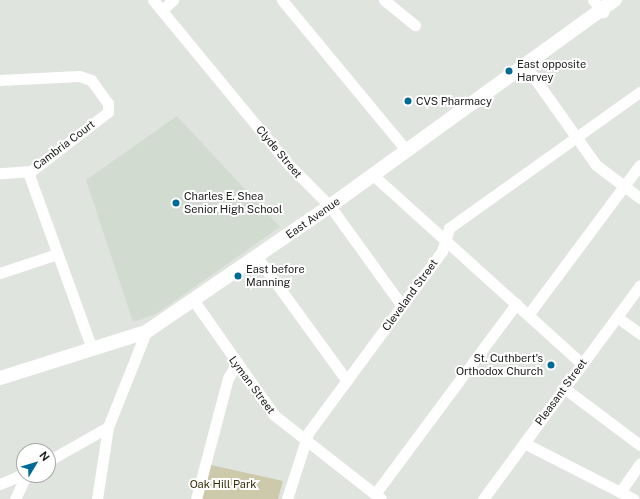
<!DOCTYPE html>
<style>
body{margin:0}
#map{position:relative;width:640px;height:499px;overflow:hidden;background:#e0e4df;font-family:"Public Sans",sans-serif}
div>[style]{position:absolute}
.built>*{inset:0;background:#d1dbd0}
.green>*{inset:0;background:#cdcaab}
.minor>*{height:11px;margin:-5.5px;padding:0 5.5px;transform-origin:5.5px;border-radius:5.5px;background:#fff}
.major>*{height:14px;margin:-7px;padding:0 7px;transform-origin:7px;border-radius:7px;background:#fff}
.dots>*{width:11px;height:11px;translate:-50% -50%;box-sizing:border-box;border:2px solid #fff;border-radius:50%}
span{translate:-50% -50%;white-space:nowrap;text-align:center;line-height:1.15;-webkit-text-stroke:4px #fff;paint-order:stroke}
.poi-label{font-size:11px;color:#202220}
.left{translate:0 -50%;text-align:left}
.right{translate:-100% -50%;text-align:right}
.street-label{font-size:11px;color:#202220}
.park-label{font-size:11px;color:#343007}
.north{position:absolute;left:16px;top:443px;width:40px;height:40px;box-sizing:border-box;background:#fff;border:1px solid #a6a7a6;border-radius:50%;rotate:52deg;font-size:11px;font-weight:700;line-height:16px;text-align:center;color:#202220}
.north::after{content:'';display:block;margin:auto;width:14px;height:18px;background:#006a97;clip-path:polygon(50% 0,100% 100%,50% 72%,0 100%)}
</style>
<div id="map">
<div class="built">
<div style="clip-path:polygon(177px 116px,280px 227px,156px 314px,133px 322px,86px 180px)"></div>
</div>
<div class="green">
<div style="clip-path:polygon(211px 465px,283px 481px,278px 499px,202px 499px)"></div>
</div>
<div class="minor">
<div style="left:153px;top:0;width:215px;rotate:50.5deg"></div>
<div style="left:290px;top:166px;width:57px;rotate:45deg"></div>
<div style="left:330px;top:206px;width:123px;rotate:54.2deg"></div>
<div style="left:282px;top:0;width:196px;rotate:50.4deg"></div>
<div style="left:384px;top:0;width:40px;rotate:39deg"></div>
<div style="left:593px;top:0;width:16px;rotate:50deg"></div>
<div style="left:162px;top:10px;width:15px;rotate:-42deg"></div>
<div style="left:525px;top:65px;width:123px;rotate:54.6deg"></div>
<div style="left:596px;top:165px;width:55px;rotate:36.9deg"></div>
<div style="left:0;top:80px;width:79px;rotate:-2.9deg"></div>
<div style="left:79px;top:76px;width:13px;rotate:18deg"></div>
<div style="left:91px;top:80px;width:29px;rotate:54deg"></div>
<div style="left:108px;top:103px;width:9px;rotate:90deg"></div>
<div style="left:108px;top:112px;width:97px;rotate:142.5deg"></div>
<div style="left:31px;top:171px;width:31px;rotate:176deg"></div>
<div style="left:28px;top:172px;width:188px;rotate:70.1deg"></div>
<div style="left:373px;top:175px;width:282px;rotate:42.1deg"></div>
<div style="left:257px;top:257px;width:153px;rotate:54deg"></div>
<div style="left:0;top:273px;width:60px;rotate:-18.4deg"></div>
<div style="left:194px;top:301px;width:139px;rotate:54.9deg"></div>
<div style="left:274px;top:415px;width:136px;rotate:38.1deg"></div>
<div style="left:528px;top:315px;width:187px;rotate:-53.3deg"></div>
<div style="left:617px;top:317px;width:29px;rotate:36deg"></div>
<div style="left:564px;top:388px;width:95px;rotate:36.9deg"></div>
<div style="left:524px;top:443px;width:123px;rotate:27deg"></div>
<div style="left:48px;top:461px;width:69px;rotate:-29.5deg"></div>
<div style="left:108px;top:427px;width:102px;rotate:-68.2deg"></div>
<div style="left:0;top:484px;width:26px;rotate:-23deg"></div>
<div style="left:620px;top:492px;width:35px;rotate:-55deg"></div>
<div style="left:375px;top:494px;width:237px;rotate:-53.4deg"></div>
<div style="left:15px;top:499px;width:26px;rotate:-65deg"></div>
<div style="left:97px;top:499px;width:73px;rotate:-81.3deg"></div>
<div style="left:196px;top:499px;width:125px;rotate:-75.2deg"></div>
<div style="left:228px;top:378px;width:15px;rotate:-58deg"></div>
<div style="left:287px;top:499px;width:69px;rotate:-72.3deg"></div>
<div style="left:308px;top:433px;width:226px;rotate:-53.6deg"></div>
<div style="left:442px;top:251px;width:24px;rotate:-73deg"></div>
<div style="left:449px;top:228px;width:234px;rotate:-35.5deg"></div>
<div style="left:483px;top:499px;width:265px;rotate:-53.7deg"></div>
</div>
<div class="major">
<div style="left:0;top:378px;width:153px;rotate:-17.5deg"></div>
<div style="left:146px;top:332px;width:223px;rotate:-34.4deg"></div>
<div style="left:330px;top:206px;width:352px;rotate:-35.9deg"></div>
</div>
<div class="dots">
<div style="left:509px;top:71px;background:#006a97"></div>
<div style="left:408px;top:101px;background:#006a97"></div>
<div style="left:176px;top:203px;background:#006a97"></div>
<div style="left:238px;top:276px;background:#006a97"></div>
<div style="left:551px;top:365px;background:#006a97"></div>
</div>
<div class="poi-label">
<span class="left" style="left:517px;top:71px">East opposite<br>Harvey</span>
<span class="left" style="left:416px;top:101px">CVS Pharmacy</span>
<span class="left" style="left:184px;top:203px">Charles E. Shea<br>Senior High School</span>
<span class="left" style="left:246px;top:276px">East before<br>Manning</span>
<span class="right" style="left:543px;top:365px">St. Cuthbert's<br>Orthodox Church</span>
</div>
<div class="street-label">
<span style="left:64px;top:145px;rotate:-37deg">Cambria Court</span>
<span style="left:279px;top:152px;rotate:50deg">Clyde Street</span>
<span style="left:313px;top:218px;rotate:-35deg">East Avenue</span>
<span style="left:410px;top:295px;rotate:-54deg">Cleveland Street</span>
<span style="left:252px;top:385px;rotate:53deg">Lyman Street</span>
<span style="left:561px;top:392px;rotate:-54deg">Pleasant Street</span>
</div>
<div class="park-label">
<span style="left:223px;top:484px">Oak Hill Park</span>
</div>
<div class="north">N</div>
</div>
